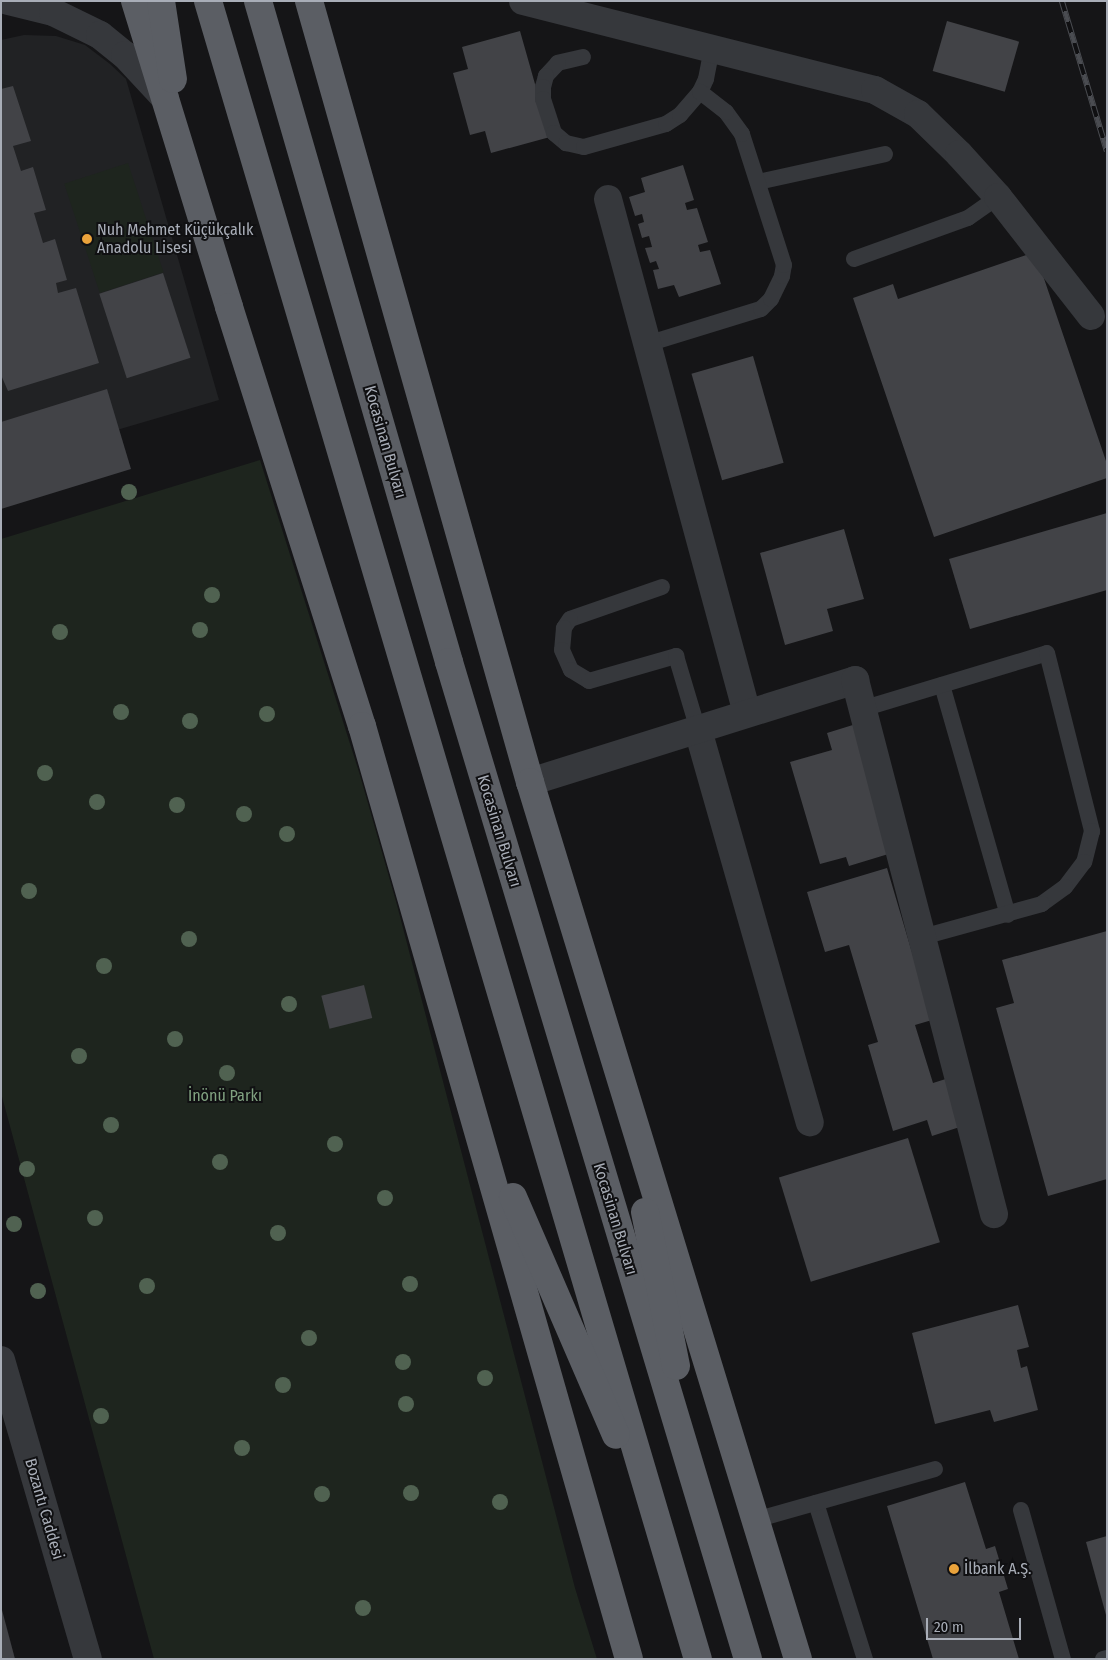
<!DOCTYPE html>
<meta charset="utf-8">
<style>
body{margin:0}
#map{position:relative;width:1108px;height:1660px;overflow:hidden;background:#151517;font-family:"Fira Sans Condensed",sans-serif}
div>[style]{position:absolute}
.built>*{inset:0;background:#212224}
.green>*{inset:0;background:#1e251e;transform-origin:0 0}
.building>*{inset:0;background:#424347;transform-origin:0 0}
.service>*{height:16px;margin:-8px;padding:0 8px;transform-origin:8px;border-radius:8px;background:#36383c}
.minor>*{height:28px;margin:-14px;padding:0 14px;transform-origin:14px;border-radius:14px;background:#36383c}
.tertiary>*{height:28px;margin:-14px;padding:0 14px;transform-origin:14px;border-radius:14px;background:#36383c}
.trunk>*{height:28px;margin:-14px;padding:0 14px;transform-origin:14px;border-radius:14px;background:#5b5e64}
.rail>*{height:5.5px;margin-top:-2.75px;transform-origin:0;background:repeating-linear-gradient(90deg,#101012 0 11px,#4a4c51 0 22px);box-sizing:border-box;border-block:1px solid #4a4c51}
.trees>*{width:16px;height:16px;margin:-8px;border-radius:50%;background:#506251}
.dots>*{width:14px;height:14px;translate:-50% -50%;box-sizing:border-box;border:2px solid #101012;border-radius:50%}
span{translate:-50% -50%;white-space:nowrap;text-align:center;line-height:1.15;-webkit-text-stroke:4px #101012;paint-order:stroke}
.poi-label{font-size:16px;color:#a8adb7}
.left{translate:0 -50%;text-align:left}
.street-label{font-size:16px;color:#a8adb7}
.park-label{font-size:16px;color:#80a180}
.frame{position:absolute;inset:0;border:2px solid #a8adb7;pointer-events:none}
.scale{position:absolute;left:926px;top:1618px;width:95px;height:22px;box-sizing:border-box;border:2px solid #a8adb7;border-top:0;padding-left:6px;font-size:15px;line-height:18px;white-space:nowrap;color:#a8adb7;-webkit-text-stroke:4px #101012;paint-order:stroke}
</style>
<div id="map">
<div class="built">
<div style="clip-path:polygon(24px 35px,56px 36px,85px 45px,110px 64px,126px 79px,219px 400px,1px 464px,1px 40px)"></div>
</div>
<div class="green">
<div style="left:128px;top:163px;width:115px;height:67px;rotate:72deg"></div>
<div style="clip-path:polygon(260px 460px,359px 772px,397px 905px,575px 1588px,597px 1659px,154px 1659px,1px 1093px,1px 539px)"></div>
</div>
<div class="building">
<div style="left:947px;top:21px;width:75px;height:52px;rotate:16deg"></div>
<div style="clip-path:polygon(520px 31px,550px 137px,491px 153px,485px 131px,470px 135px,453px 73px,468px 69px,462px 47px)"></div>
<div style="clip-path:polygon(13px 86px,31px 141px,13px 146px,21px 171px,33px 167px,46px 210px,34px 213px,43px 243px,55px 239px,67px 280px,56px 283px,58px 293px,76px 288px,99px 363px,8px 391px,1px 375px,1px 89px)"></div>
<div style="clip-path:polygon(683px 165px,694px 200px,685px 203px,687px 210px,697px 208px,708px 242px,698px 245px,700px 252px,710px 250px,721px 284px,679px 297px,674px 285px,658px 289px,653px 270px,659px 269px,656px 261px,650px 263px,645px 248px,652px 247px,649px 236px,642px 238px,638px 224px,644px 222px,642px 214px,635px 216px,629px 197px,645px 192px,641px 178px)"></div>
<div style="clip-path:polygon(1035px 252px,1107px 464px,1107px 478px,934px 537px,853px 298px,893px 284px,898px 299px)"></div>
<div style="left:163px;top:273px;width:89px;height:67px;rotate:72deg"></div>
<div style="left:753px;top:356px;width:111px;height:64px;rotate:74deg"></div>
<div style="clip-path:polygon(107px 389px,131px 469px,1px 509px,1px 422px)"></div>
<div style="clip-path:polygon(1107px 513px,1107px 590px,970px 629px,949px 559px)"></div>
<div style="clip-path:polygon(844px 529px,864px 599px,827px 609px,833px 631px,785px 645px,760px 553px)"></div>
<div style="clip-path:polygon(856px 724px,895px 852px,849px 866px,846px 857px,820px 864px,790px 762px,832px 750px,827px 733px)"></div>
<div style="clip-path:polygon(887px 868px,932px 1020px,915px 1025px,933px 1083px,952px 1077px,966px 1125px,932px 1136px,927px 1120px,893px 1131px,868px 1045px,878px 1042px,849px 945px,825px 952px,807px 892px)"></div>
<div style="clip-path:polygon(1107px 931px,1107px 1179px,1048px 1196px,996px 1008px,1014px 1003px,1002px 960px)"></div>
<div style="left:364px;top:985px;width:34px;height:44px;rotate:76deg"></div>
<div style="left:908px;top:1138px;width:109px;height:135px;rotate:73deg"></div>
<div style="clip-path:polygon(1018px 1305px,1029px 1347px,1017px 1350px,1021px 1368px,1027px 1366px,1038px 1410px,994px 1422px,990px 1410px,935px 1424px,912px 1333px)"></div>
<div style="clip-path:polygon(965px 1482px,986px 1549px,995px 1546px,1008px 1589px,999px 1592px,1019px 1659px,933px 1659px,887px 1506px)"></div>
<div style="clip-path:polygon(1107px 1536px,1107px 1615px,1106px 1615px,1086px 1542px)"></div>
<div style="clip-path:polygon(1px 1610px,2px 1610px,15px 1659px,1px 1659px)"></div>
</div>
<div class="service">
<div style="left:583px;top:57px;width:26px;rotate:167deg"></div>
<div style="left:558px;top:63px;width:18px;rotate:133deg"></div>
<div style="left:546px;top:76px;width:11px;rotate:105deg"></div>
<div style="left:543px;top:87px;width:12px;rotate:90deg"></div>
<div style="left:543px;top:99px;width:36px;rotate:72deg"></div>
<div style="left:554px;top:133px;width:16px;rotate:40deg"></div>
<div style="left:566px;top:143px;width:18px;rotate:13deg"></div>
<div style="left:584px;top:147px;width:85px;rotate:-15.7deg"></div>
<div style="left:666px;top:124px;width:17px;rotate:-33deg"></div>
<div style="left:680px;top:115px;width:30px;rotate:-49deg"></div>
<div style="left:700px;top:92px;width:14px;rotate:-65deg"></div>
<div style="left:706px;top:79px;width:31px;rotate:-79deg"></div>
<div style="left:758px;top:182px;width:130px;rotate:-12.4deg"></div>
<div style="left:854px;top:259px;width:121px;rotate:-19.8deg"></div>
<div style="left:968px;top:218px;width:37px;rotate:-35deg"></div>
<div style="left:647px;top:344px;width:119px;rotate:-17.1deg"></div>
<div style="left:761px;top:309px;width:14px;rotate:-45deg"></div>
<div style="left:771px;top:299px;width:25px;rotate:-64deg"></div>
<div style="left:782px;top:276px;width:11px;rotate:-80deg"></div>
<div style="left:784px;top:265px;width:138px;rotate:-107.8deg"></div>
<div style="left:742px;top:134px;width:27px;rotate:-126deg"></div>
<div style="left:726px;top:112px;width:33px;rotate:-142deg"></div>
<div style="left:662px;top:587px;width:97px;rotate:160.8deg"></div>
<div style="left:570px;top:619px;width:11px;rotate:124deg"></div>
<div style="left:564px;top:628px;width:22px;rotate:95deg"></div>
<div style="left:562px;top:650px;width:22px;rotate:66deg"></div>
<div style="left:571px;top:670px;width:21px;rotate:31deg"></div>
<div style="left:589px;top:681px;width:91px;rotate:-16deg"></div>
<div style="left:676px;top:656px;width:77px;rotate:73.4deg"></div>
<div style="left:942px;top:685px;width:239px;rotate:74deg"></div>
<div style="left:862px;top:709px;width:193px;rotate:-16.8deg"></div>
<div style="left:1047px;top:653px;width:184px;rotate:75.8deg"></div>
<div style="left:1092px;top:831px;width:32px;rotate:104deg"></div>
<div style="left:1084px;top:862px;width:31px;rotate:127deg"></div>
<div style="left:1065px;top:887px;width:29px;rotate:144deg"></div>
<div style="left:1042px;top:904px;width:124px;rotate:164.6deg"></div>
<div style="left:816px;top:1503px;width:164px;rotate:72.6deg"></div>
<div style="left:1021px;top:1510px;width:155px;rotate:74.3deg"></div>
<div style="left:755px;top:1520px;width:187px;rotate:-15.8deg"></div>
<div style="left:1103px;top:1659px;width:4px;rotate:-14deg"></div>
</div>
<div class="minor">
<div style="left:523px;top:1px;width:363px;rotate:14.2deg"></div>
<div style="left:875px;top:90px;width:49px;rotate:29.2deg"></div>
<div style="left:918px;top:114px;width:57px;rotate:44.3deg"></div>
<div style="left:959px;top:154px;width:58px;rotate:47.8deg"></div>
<div style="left:998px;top:197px;width:151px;rotate:52deg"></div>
<div style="left:608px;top:199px;width:532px;rotate:74.87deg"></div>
<div style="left:698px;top:730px;width:408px;rotate:74.1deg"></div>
<div style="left:530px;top:782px;width:341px;rotate:-17.4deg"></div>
<div style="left:855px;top:680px;width:552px;rotate:75.41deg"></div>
<div style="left:1px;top:1360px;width:311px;rotate:73.8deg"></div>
</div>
<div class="tertiary">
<div style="left:8px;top:1px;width:46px;rotate:13.7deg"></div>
<div style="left:53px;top:12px;width:52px;rotate:26.1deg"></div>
<div style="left:100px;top:35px;width:32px;rotate:39deg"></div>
<div style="left:125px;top:55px;width:59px;rotate:47.1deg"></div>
</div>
<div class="trunk">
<div style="left:135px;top:1px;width:320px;rotate:72.9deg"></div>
<div style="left:229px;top:307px;width:440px;rotate:72.4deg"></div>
<div style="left:362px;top:726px;width:970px;rotate:74.03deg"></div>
<div style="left:161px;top:1px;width:79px;rotate:81.3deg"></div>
<div style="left:208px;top:1px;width:1729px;rotate:73.54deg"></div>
<div style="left:258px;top:1px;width:688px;rotate:73.88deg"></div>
<div style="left:449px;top:662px;width:1041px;rotate:73.31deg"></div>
<div style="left:309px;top:1px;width:812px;rotate:74.2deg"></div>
<div style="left:530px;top:782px;width:917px;rotate:73.01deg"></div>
<div style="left:513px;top:1197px;width:259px;rotate:66.6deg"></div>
<div style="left:645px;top:1212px;width:157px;rotate:78.6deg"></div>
</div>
<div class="rail">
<div style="left:1062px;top:1px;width:157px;rotate:73.3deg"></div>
</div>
<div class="trees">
<div style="left:129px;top:492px"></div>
<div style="left:212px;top:595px"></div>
<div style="left:200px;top:630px"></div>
<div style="left:60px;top:632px"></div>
<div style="left:121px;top:712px"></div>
<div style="left:267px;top:714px"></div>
<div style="left:190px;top:721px"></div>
<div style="left:45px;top:773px"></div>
<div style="left:97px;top:802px"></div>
<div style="left:177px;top:805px"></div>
<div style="left:244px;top:814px"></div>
<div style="left:287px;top:834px"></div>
<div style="left:29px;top:891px"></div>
<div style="left:189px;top:939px"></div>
<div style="left:104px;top:966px"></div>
<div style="left:289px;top:1004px"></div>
<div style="left:175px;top:1039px"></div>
<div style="left:79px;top:1056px"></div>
<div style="left:227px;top:1073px"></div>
<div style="left:111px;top:1125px"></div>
<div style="left:335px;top:1144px"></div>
<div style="left:220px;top:1162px"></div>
<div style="left:27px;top:1169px"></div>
<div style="left:385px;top:1198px"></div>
<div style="left:95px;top:1218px"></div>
<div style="left:14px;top:1224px"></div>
<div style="left:278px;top:1233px"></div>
<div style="left:410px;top:1284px"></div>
<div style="left:147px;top:1286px"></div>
<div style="left:38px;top:1291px"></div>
<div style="left:309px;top:1338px"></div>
<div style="left:403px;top:1362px"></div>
<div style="left:485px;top:1378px"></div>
<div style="left:283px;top:1385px"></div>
<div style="left:406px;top:1404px"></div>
<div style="left:101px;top:1416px"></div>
<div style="left:242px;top:1448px"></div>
<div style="left:411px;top:1493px"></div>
<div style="left:322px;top:1494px"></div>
<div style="left:500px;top:1502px"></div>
<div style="left:363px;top:1608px"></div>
</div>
<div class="dots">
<div style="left:87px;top:239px;background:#eaa33b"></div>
<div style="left:954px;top:1569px;background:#eaa33b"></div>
</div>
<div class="poi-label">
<span class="left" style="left:97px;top:239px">Nuh Mehmet Küçükçalık<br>Anadolu Lisesi</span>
<span class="left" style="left:964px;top:1569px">İlbank A.Ş.</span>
</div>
<div class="street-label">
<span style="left:385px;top:442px;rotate:74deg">Kocasinan Bulvarı</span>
<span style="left:499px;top:831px;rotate:73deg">Kocasinan Bulvarı</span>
<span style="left:615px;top:1219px;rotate:73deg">Kocasinan Bulvarı</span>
<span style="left:44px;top:1509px;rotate:74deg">Bozantı Caddesi</span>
</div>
<div class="park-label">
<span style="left:225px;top:1096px">İnönü Parkı</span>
</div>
<div class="frame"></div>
<div class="scale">20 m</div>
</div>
